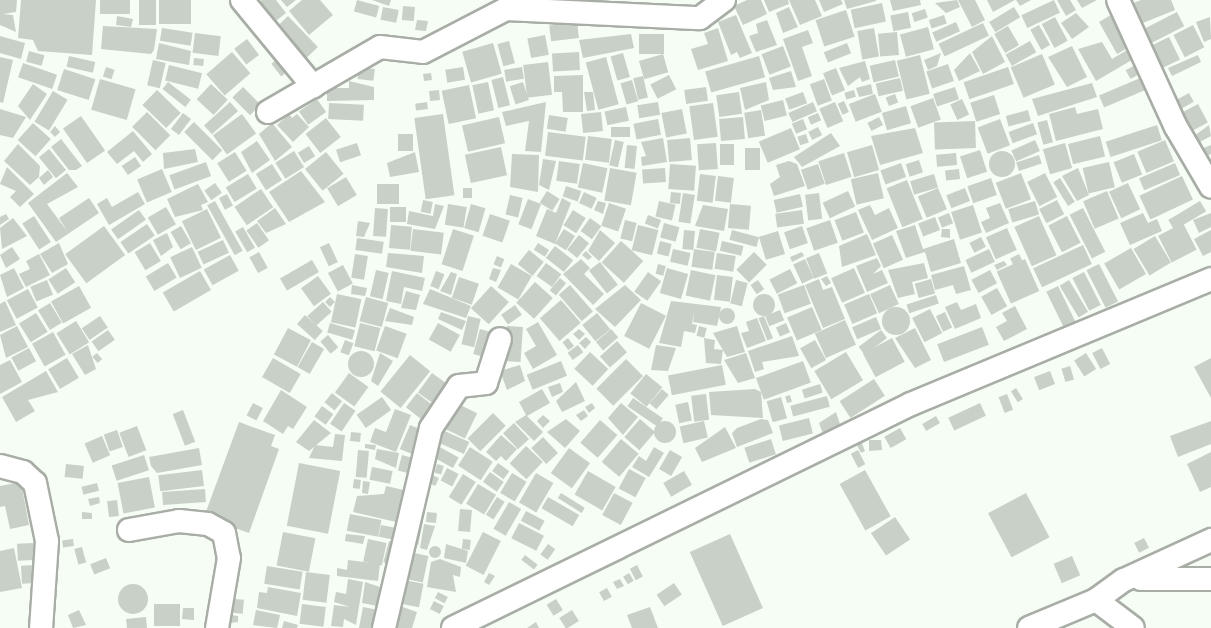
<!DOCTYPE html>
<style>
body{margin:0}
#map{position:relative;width:1211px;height:628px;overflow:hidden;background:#f6fdf4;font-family:Inter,sans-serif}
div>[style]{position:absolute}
.building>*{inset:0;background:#c9d0c7;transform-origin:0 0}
.round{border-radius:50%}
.roads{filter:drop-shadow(2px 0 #a8aea6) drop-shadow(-2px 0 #a8aea6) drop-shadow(0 2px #a8aea6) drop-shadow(0 -2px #a8aea6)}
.minor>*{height:22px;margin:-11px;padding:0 11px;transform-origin:11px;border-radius:11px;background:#fff}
span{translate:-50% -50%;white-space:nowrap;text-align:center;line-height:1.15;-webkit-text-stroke:4.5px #f6fdf4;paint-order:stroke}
</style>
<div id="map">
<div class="building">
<div style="clip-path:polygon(0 0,17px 0,16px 12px,3px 14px,13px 15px,16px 32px,0 25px)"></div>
<div style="clip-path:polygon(21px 0,96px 0,92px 55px,38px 51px,33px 40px,18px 38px)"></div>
<div style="left:100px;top:0;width:30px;height:14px"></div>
<div style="left:139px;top:0;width:17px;height:25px"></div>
<div style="left:159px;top:0;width:32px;height:24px"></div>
<div style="clip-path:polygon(262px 0,276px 0,286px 13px,272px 24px,257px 4px)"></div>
<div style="clip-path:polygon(281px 0,296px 0,287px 7px)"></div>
<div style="clip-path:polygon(302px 0,320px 0,333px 15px,309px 35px,289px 11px)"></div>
<div style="left:357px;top:0;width:23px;height:12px;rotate:15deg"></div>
<div style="clip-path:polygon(372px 0,391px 0,389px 6px)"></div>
<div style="clip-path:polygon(747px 0,761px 0,767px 14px,743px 25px,734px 6px)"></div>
<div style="clip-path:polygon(764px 0,788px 0,789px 4px,769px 12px)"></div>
<div style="clip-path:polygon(789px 0,815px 0,822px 16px,800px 25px)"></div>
<div style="clip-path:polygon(819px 0,841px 0,843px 4px,824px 12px)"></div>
<div style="clip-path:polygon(844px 0,876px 0,876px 1px,847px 9px)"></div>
<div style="clip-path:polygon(890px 0,920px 0,921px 5px,893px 11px)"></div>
<div style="clip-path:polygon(957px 0,960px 7px,946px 13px,935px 3px)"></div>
<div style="clip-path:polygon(958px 0,975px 0,985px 20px,972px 27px)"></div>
<div style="clip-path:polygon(987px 0,1015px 0,993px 12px)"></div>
<div style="clip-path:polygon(1016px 0,1031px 0,1020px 6px)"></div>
<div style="left:1054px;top:0;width:14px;height:36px;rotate:65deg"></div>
<div style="clip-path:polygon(1057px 0,1070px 0,1076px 10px,1066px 16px)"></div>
<div style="clip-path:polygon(1077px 0,1097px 0,1082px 8px)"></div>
<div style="clip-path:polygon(1141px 0,1171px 0,1175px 10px,1138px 25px,1129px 5px)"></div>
<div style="left:882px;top:3px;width:19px;height:32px;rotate:78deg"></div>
<div style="left:403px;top:6px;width:12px;height:14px;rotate:5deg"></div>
<div style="left:383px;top:7px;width:16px;height:13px;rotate:11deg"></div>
<div style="clip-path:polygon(789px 7px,798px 27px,783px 33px,776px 13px)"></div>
<div style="left:1014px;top:7px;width:12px;height:29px;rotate:59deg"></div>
<div style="left:925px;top:9px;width:9px;height:14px;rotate:72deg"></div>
<div style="left:846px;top:10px;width:28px;height:32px;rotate:72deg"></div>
<div style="left:908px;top:12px;width:16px;height:18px;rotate:79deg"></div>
<div style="clip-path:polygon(1116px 12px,1131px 46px,1117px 54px,1099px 22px)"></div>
<div style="left:1177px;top:12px;width:16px;height:39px;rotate:63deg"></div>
<div style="clip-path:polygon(1076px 13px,1089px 27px,1072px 39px,1061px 23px)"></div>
<div style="clip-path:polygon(736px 15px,752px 53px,740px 58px,737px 52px,731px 55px,718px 22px)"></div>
<div style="left:944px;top:15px;width:9px;height:16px;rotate:72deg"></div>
<div style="clip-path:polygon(117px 16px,133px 19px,131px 27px,116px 25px)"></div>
<div style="left:288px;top:16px;width:43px;height:20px;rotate:46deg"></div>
<div style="left:1055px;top:17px;width:27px;height:15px;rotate:62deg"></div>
<div style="clip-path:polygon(1210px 17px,1211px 39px,1204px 42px,1196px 22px)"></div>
<div style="clip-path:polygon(417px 20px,428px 21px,426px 31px,415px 30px)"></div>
<div style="clip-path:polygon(767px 20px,777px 45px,756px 52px,749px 36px,758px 33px,756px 24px)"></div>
<div style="left:577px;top:22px;width:16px;height:28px;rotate:83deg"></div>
<div style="left:956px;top:22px;width:10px;height:26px;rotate:66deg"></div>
<div style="left:983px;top:23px;width:14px;height:49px;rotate:65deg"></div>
<div style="left:1039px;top:25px;width:23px;height:10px;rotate:61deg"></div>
<div style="left:1193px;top:25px;width:25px;height:22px;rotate:63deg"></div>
<div style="clip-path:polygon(103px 26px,157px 29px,154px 50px,151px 54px,101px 49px)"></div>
<div style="left:1008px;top:26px;width:22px;height:16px;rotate:60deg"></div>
<div style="left:928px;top:27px;width:23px;height:29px;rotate:75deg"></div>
<div style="left:162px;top:28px;width:31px;height:13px;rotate:9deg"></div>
<div style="clip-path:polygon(718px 28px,728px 61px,698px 70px,691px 49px,708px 44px,704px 33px)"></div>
<div style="left:874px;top:28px;width:29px;height:17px;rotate:80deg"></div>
<div style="clip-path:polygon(808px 30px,813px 43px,802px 47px,812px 76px,798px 81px,783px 39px)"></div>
<div style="left:897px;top:32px;width:23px;height:19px;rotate:85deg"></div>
<div style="left:195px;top:33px;width:26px;height:20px;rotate:7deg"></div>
<div style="clip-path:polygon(631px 34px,634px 48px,583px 58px,579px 40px)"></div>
<div style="left:639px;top:34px;width:25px;height:20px"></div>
<div style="left:545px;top:35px;width:20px;height:18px;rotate:79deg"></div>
<div style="clip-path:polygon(0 36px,25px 43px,21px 59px,0 53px)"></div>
<div style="clip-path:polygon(992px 36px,1005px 62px,983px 74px,972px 52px)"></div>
<div style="left:1169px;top:37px;width:25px;height:24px;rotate:64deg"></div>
<div style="left:247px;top:39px;width:20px;height:16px;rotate:53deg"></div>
<div style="left:509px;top:41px;width:23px;height:12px;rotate:75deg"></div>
<div style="left:1030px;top:41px;width:13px;height:28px;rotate:61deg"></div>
<div style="clip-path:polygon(1102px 42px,1112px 59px,1132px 47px,1137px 57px,1096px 81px,1078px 49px)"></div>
<div style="clip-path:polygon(159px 43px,191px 51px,189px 65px,156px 59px)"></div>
<div style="left:493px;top:43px;width:32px;height:32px;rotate:74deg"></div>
<div style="left:847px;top:43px;width:11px;height:25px;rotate:68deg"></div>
<div style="left:783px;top:46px;width:22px;height:23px;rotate:69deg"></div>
<div style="clip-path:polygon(1072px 46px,1087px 77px,1067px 87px,1048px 57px)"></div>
<div style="left:29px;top:51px;width:16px;height:11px;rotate:15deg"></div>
<div style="left:232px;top:52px;width:28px;height:34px;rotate:49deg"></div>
<div style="left:579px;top:52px;width:18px;height:27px;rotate:87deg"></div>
<div style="left:623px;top:53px;width:25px;height:13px;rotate:74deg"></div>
<div style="clip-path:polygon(941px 53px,937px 66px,928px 70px,924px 60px)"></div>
<div style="clip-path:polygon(970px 53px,980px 71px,959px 81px,954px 70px)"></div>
<div style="left:663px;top:54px;width:19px;height:25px;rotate:74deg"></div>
<div style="left:1042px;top:54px;width:33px;height:34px;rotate:67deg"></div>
<div style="left:920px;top:55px;width:40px;height:24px;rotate:76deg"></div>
<div style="clip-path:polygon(1198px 55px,1201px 62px,1172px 76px,1168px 68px)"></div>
<div style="left:69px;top:56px;width:27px;height:11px;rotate:13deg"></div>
<div style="left:759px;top:56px;width:22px;height:56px;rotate:74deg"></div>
<div style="clip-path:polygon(0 57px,13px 60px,3px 103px,0 102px)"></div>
<div style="left:280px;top:57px;width:16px;height:11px;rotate:52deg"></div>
<div style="left:606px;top:57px;width:49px;height:21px;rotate:75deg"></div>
<div style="left:194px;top:58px;width:10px;height:7px;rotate:6deg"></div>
<div style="left:153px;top:60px;width:13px;height:26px;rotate:13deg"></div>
<div style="left:895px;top:60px;width:17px;height:26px;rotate:77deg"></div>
<div style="clip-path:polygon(865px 61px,870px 79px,862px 82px,860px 77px,848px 86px,839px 68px)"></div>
<div style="left:548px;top:62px;width:33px;height:25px;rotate:83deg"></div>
<div style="left:23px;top:63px;width:36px;height:15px;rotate:19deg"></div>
<div style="left:948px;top:64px;width:18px;height:23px;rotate:71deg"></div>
<div style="left:1137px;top:64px;width:10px;height:13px;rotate:61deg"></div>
<div style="left:169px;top:65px;width:34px;height:16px;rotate:14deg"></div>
<div style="left:106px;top:67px;width:9px;height:10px;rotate:18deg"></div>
<div style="left:359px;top:67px;width:16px;height:12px;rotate:7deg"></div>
<div style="left:463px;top:67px;width:13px;height:18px;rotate:81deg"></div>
<div style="left:522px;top:67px;width:12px;height:18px;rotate:81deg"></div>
<div style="left:1008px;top:67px;width:18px;height:47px;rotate:71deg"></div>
<div style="left:836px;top:68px;width:24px;height:14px;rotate:68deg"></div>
<div style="left:64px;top:69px;width:33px;height:22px;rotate:18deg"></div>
<div style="clip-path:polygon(791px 71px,796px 87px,773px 90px,769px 78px)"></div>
<div style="left:431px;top:73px;width:7px;height:8px;rotate:82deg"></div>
<div style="clip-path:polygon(583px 75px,583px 112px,563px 112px,562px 92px,554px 92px,554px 76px)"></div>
<div style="left:669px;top:75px;width:16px;height:21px;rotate:63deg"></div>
<div style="left:643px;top:76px;width:22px;height:10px;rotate:77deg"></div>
<div style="left:1145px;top:76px;width:13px;height:50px;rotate:67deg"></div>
<div style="left:503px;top:77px;width:29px;height:12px;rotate:76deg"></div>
<div style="left:900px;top:78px;width:13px;height:25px;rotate:77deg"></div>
<div style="left:100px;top:79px;width:37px;height:32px;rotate:16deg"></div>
<div style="left:824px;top:79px;width:23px;height:15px;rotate:70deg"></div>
<div style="left:632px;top:80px;width:22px;height:12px;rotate:74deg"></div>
<div style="clip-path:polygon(349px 81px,374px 87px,374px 100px,327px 101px,327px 88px,349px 88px)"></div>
<div style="left:168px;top:82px;width:29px;height:9px;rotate:38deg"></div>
<div style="left:488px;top:82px;width:29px;height:16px;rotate:78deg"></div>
<div style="left:523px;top:82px;width:19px;height:14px;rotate:72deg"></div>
<div style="clip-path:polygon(766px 82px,769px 100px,745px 110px,740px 88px)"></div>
<div style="clip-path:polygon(1092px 83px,1097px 97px,1038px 116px,1032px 99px)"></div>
<div style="clip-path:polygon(33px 84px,47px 94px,30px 120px,18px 106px)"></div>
<div style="left:211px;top:84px;width:23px;height:21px;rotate:43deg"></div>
<div style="clip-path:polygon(871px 84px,873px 94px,859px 97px,856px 88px)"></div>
<div style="left:469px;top:85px;width:34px;height:28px;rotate:78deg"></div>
<div style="left:243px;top:87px;width:25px;height:15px;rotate:45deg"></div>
<div style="left:706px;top:87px;width:14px;height:22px;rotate:82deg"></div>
<div style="left:955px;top:87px;width:13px;height:23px;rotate:72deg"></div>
<div style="left:157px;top:90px;width:33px;height:21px;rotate:44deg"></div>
<div style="left:439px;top:90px;width:10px;height:10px;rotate:84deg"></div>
<div style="left:854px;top:90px;width:7px;height:10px;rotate:74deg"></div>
<div style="left:53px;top:91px;width:17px;height:36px;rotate:31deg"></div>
<div style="clip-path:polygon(584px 92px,593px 92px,595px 110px,587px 111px)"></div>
<div style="left:739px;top:92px;width:22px;height:23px;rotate:82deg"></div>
<div style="left:803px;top:92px;width:12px;height:19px;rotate:70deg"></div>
<div style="left:1189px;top:93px;width:10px;height:14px;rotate:61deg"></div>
<div style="left:875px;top:94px;width:19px;height:28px;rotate:69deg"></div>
<div style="left:895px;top:94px;width:9px;height:10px;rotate:69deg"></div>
<div style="left:994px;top:95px;width:20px;height:25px;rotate:72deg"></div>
<div style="left:933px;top:98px;width:23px;height:24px;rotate:70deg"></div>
<div style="left:317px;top:99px;width:16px;height:22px;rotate:55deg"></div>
<div style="left:962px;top:99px;width:17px;height:13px;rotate:65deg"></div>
<div style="left:783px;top:100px;width:16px;height:23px;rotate:76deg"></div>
<div style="left:844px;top:101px;width:12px;height:7px;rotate:66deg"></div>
<div style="left:230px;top:102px;width:12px;height:35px;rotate:48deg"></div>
<div style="left:427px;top:102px;width:7px;height:12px;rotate:82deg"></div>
<div style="clip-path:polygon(546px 102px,541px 152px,525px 151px,529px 121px,506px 126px,502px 112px)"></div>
<div style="left:658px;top:102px;width:13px;height:21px;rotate:81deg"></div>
<div style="left:813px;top:102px;width:10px;height:27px;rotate:66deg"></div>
<div style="left:835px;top:102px;width:21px;height:17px;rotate:67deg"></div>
<div style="left:329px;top:103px;width:35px;height:16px;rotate:3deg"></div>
<div style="left:713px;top:103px;width:34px;height:24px;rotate:82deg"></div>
<div style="left:1198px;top:104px;width:21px;height:24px;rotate:62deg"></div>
<div style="left:906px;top:106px;width:18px;height:25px;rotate:74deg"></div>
<div style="left:626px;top:107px;width:14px;height:22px;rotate:78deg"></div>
<div style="clip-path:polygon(1075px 107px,1077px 114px,1098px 109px,1103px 129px,1056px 141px,1049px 114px)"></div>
<div style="clip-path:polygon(0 109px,26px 117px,13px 138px,0 135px)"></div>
<div style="left:682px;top:109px;width:25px;height:21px;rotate:79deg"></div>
<div style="left:761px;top:110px;width:26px;height:17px;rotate:81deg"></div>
<div style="left:1028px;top:110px;width:11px;height:23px;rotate:75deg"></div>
<div style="left:147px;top:112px;width:33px;height:21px;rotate:45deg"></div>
<div style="left:601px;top:112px;width:19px;height:20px;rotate:84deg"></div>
<div style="left:183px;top:113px;width:10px;height:20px;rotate:37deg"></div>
<div style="left:818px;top:113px;width:8px;height:11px;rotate:67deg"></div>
<div style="left:242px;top:114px;width:24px;height:36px;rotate:54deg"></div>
<div style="clip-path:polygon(289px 114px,292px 118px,297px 114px,309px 127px,293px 142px,277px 125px)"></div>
<div style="left:443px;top:114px;width:82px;height:29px;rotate:82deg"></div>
<div style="left:549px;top:115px;width:19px;height:14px;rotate:9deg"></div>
<div style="left:81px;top:116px;width:42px;height:22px;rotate:55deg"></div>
<div style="left:499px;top:117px;width:27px;height:38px;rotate:77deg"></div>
<div style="left:743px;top:117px;width:22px;height:24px;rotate:85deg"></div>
<div style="left:879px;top:117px;width:9px;height:13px;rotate:63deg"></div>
<div style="left:326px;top:118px;width:24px;height:26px;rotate:52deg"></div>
<div style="left:658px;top:119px;width:16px;height:25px;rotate:79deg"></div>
<div style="left:803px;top:119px;width:11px;height:12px;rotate:68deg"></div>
<div style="left:1000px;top:119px;width:28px;height:24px;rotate:69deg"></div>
<div style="left:1047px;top:120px;width:23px;height:10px;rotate:75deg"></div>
<div style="left:975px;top:121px;width:27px;height:41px;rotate:88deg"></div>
<div style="left:194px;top:122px;width:40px;height:14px;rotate:45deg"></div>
<div style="left:33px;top:123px;width:24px;height:23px;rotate:42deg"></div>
<div style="clip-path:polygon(272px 123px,292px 147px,275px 161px,259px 134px)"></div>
<div style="left:1033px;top:123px;width:12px;height:26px;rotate:70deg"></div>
<div style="left:1157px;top:125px;width:16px;height:54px;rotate:72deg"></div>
<div style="clip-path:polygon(1209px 125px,1211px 136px,1198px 143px,1194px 136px)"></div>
<div style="clip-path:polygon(55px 126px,60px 132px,55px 137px,50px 132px)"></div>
<div style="left:611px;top:127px;width:19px;height:10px"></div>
<div style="left:818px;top:127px;width:9px;height:11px;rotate:63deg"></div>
<div style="left:791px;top:128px;width:23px;height:35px;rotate:67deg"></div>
<div style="clip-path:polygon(915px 128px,923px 153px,880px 165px,871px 136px)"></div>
<div style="clip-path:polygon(133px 131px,152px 154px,143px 162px,134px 151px,117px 164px,107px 152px)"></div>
<div style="left:548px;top:132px;width:38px;height:24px;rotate:7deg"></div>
<div style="clip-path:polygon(831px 133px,840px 146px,802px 167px,794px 157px)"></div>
<div style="left:398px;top:134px;width:15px;height:17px"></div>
<div style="left:806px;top:134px;width:9px;height:9px;rotate:72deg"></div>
<div style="left:588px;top:136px;width:24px;height:24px;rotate:7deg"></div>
<div style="left:1100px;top:136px;width:21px;height:33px;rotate:76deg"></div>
<div style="clip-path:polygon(663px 138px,667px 162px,642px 166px,641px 157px,646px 156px,641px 142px)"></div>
<div style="left:690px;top:138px;width:22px;height:23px;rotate:85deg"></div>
<div style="clip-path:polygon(61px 139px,82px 166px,76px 170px,69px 170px,51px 147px)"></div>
<div style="left:615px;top:140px;width:9px;height:26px;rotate:13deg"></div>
<div style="left:1035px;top:140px;width:12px;height:26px;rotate:66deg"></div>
<div style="left:1165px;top:140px;width:23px;height:30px;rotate:67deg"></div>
<div style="clip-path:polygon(257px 141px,270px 160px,252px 173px,241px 152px)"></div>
<div style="left:357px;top:143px;width:13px;height:22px;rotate:72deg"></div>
<div style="left:716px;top:143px;width:26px;height:19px;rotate:86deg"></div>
<div style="left:1065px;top:143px;width:26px;height:23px;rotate:74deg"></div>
<div style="clip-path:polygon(18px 144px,40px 166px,39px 177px,30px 185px,4px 161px)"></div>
<div style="left:720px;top:144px;width:14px;height:21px"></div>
<div style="left:627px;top:145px;width:10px;height:23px;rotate:6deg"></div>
<div style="left:872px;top:145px;width:26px;height:26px;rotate:74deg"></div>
<div style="clip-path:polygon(1211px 145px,1211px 154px,1205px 157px,1201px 149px)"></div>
<div style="left:309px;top:146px;width:12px;height:13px;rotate:59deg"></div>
<div style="left:501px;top:147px;width:29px;height:37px;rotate:78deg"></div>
<div style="left:745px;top:148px;width:15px;height:22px"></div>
<div style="left:49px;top:149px;width:27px;height:13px;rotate:51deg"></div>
<div style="clip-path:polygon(195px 149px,198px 162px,164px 169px,163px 153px)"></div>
<div style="left:980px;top:150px;width:23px;height:21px;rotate:72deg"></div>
<div class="round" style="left:989px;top:151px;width:26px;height:26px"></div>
<div style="left:294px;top:151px;width:19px;height:22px;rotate:58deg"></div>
<div style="left:235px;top:152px;width:22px;height:21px;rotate:58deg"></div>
<div style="left:326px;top:152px;width:28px;height:27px;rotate:51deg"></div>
<div style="clip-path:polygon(415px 152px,419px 172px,390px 177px,387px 163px)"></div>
<div style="left:844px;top:153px;width:25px;height:27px;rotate:72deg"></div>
<div style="left:956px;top:153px;width:12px;height:20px;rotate:85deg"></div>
<div style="clip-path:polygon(512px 154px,539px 155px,538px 192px,510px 187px)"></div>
<div style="left:1134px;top:154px;width:22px;height:22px;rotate:68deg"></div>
<div style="left:1039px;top:155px;width:9px;height:24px;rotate:72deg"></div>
<div style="left:135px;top:157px;width:11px;height:16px;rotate:56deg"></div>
<div style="clip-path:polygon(543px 159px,556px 161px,549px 190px,539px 185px)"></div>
<div style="left:919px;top:160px;width:13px;height:14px;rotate:72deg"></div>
<div style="left:559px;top:161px;width:21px;height:20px;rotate:8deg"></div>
<div style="clip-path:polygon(789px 161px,797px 164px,805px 186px,774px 196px,770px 184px,780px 177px,776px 165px)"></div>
<div style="left:206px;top:162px;width:15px;height:39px;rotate:70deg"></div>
<div style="left:1109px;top:162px;width:26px;height:27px;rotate:77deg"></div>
<div style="left:583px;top:163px;width:25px;height:25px;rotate:12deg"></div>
<div style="left:901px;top:163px;width:15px;height:22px;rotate:70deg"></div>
<div style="left:1175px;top:163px;width:13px;height:39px;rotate:67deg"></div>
<div style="left:272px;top:164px;width:19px;height:19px;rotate:58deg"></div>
<div style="left:670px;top:164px;width:26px;height:25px;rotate:4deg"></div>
<div style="left:818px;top:164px;width:21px;height:18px;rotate:71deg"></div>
<div style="clip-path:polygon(7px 167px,34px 194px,20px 207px,10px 197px,16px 191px,0 184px)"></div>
<div style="left:610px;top:168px;width:27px;height:33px;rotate:10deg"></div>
<div style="left:665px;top:168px;width:14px;height:23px;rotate:86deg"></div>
<div style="clip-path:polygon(1078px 168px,1089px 195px,1077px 201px,1062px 176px)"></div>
<div style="left:162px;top:169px;width:25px;height:27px;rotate:67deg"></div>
<div style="left:959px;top:169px;width:10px;height:14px;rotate:84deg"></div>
<div style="clip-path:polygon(48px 170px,53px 177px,44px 185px,39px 178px)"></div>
<div style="clip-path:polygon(301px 171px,325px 202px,289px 222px,269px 192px)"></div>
<div style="clip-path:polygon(67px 173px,78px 187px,47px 204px,67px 231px,59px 218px,89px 198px,99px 213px,56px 242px,28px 203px)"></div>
<div style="left:878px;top:173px;width:26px;height:28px;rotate:77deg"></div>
<div style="left:1021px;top:173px;width:28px;height:27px;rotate:69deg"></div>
<div style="left:1045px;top:173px;width:27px;height:20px;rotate:63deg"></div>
<div style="left:248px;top:174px;width:17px;height:26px;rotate:59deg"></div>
<div style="left:700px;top:174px;width:16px;height:27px;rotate:7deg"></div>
<div style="left:934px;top:174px;width:14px;height:25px;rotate:73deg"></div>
<div style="left:718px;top:176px;width:16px;height:25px;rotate:7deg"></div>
<div style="left:1182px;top:176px;width:26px;height:47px;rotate:65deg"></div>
<div style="left:346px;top:177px;width:21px;height:22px;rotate:59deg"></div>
<div style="left:991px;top:178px;width:18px;height:25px;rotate:71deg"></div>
<div style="left:1060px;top:178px;width:28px;height:8px;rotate:58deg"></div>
<div style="left:907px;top:180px;width:42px;height:22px;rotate:68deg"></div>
<div style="left:215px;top:183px;width:12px;height:13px;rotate:55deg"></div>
<div style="left:1128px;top:183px;width:29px;height:21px;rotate:65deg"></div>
<div style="clip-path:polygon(198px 184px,208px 202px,201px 205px,203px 210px,175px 217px,167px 199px)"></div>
<div style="left:399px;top:184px;width:20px;height:22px;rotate:90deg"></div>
<div style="left:566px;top:186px;width:16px;height:11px;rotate:18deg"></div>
<div style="left:472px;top:188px;width:10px;height:9px;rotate:90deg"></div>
<div style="left:938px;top:188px;width:23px;height:22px;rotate:67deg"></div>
<div style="left:965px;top:188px;width:14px;height:20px;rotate:69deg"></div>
<div style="left:261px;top:189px;width:22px;height:32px;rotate:56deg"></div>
<div style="left:547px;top:191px;width:15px;height:14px;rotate:32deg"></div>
<div style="left:848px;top:191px;width:17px;height:28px;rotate:65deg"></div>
<div style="left:1107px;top:191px;width:30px;height:26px;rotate:67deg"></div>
<div style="clip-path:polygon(138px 192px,145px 204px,109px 225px,97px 204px,107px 198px,112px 207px)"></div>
<div style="left:584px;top:192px;width:14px;height:12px;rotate:25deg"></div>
<div style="left:671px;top:192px;width:10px;height:11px;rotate:6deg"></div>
<div style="left:683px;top:193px;width:12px;height:29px;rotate:9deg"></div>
<div style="left:819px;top:193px;width:26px;height:14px;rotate:83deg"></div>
<div style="left:227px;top:194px;width:13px;height:9px;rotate:63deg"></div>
<div style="left:800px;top:194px;width:13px;height:27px;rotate:77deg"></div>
<div style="left:510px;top:195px;width:13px;height:20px;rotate:13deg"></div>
<div style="clip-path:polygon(562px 198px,571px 203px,555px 244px,536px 236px,547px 209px,556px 213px)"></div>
<div style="left:528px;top:199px;width:14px;height:27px;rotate:21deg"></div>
<div style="left:423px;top:200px;width:10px;height:12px;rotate:11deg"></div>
<div style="left:1057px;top:200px;width:16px;height:20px;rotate:63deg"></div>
<div style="left:215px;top:201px;width:57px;height:9px;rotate:61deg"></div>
<div style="clip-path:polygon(598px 201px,606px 203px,603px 214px,594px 210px)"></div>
<div style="left:659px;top:201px;width:17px;height:16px;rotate:13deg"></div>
<div style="left:1035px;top:201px;width:14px;height:28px;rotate:73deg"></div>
<div style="left:1200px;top:201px;width:12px;height:37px;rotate:59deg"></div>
<div style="left:609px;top:203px;width:18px;height:24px;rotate:19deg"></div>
<div style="clip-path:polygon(1000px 203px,1009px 223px,986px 233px,981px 222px,990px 218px,986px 208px)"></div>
<div style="clip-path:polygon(435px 204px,444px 206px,435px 229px,407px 224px,409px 211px,433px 216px)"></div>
<div style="left:448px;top:204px;width:19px;height:21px;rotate:9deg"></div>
<div style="left:471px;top:204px;width:15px;height:25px;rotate:16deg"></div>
<div style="left:730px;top:204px;width:21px;height:24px;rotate:5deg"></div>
<div style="clip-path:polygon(703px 205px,728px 209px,724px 231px,695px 226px)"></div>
<div style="clip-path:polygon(870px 205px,875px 215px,889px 208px,898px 228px,872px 240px,858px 210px)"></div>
<div style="left:973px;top:205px;width:29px;height:23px;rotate:72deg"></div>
<div style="left:166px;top:207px;width:20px;height:21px;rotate:60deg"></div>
<div style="left:390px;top:207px;width:16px;height:15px"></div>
<div style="clip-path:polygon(275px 208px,286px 224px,266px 233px,257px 221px)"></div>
<div style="left:375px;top:208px;width:13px;height:28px;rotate:4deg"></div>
<div style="left:1083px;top:208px;width:49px;height:15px;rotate:63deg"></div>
<div style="left:207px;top:209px;width:32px;height:28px;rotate:64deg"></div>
<div style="left:139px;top:210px;width:12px;height:34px;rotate:55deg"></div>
<div style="left:573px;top:210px;width:15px;height:18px;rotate:32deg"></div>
<div style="left:802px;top:210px;width:14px;height:27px;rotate:82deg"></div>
<div style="left:856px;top:212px;width:22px;height:23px;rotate:69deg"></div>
<div style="left:949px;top:213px;width:11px;height:12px;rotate:68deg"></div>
<div style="clip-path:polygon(1143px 213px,1148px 223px,1157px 219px,1162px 231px,1130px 245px,1120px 223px)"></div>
<div style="clip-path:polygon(1211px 213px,1211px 227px,1199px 233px,1193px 220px)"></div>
<div style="clip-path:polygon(6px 214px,9px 219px,0 225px,0 217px)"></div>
<div style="left:490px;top:214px;width:21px;height:23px;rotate:19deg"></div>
<div style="left:648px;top:215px;width:14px;height:9px;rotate:21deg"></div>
<div style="left:34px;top:216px;width:31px;height:14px;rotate:57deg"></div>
<div style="left:1039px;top:216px;width:43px;height:27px;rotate:66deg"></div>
<div style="left:1067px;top:216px;width:30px;height:21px;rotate:63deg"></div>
<div style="left:935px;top:217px;width:14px;height:18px;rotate:69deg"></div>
<div style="clip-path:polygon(13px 218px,27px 236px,2px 249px,0 228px)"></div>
<div style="left:590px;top:218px;width:14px;height:16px;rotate:36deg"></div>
<div style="left:625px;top:220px;width:12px;height:19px;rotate:14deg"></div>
<div style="left:830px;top:220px;width:24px;height:25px;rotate:71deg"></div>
<div style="clip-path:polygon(358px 221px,370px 223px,364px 237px,356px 236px)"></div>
<div style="left:257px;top:223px;width:21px;height:13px;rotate:55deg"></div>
<div style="left:664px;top:223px;width:16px;height:15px;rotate:15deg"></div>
<div style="left:1183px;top:223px;width:30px;height:28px;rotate:63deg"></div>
<div style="left:147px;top:224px;width:14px;height:32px;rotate:56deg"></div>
<div style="left:391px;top:225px;width:21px;height:23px;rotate:5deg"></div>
<div style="left:638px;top:225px;width:21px;height:26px;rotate:14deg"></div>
<div style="clip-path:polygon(915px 225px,923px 249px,954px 239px,961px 263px,931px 272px,925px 252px,906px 258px,896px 231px)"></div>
<div style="left:104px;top:226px;width:36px;height:48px;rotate:54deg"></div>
<div style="left:181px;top:226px;width:20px;height:12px;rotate:60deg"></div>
<div style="left:802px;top:226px;width:18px;height:19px;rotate:71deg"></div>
<div style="left:243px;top:227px;width:24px;height:9px;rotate:60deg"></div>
<div style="left:1007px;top:228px;width:24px;height:23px;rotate:66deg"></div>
<div style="left:413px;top:229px;width:31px;height:22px;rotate:7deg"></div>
<div style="left:453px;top:229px;width:22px;height:37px;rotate:18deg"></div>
<div style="left:564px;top:229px;width:13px;height:17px;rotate:32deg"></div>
<div style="left:700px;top:229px;width:20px;height:19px;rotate:11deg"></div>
<div style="clip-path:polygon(942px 229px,950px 229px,950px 238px,941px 237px)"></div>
<div style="clip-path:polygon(600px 230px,615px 243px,599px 261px,588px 251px)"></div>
<div style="left:684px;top:230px;width:11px;height:19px;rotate:5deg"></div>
<div style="left:732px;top:230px;width:28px;height:10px;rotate:15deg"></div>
<div style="clip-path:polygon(1211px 230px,1211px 252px,1203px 256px,1194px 239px)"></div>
<div style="left:778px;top:231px;width:24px;height:20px;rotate:73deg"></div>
<div style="clip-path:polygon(167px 233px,173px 247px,161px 256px,153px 240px)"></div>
<div style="clip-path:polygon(867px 234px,876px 255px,842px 267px,839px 246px)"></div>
<div style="left:579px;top:235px;width:13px;height:19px;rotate:39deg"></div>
<div style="left:892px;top:235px;width:27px;height:21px;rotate:66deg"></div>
<div style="left:1155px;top:236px;width:31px;height:25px;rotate:59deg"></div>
<div style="left:981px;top:237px;width:11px;height:13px;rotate:63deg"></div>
<div style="left:357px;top:238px;width:27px;height:12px;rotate:8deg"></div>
<div style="left:223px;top:240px;width:14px;height:28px;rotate:65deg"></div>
<div style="left:621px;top:241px;width:30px;height:29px;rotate:42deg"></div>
<div style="left:660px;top:241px;width:12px;height:13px;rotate:14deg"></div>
<div style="left:722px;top:241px;width:22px;height:10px;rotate:13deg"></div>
<div style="clip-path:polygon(59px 243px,68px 264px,52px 273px,40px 254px)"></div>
<div style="left:150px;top:243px;width:21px;height:18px;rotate:59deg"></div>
<div style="left:329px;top:243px;width:21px;height:10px;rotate:65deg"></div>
<div style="left:538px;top:243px;width:13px;height:8px;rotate:32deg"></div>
<div style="left:1083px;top:245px;width:21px;height:55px;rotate:65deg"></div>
<div style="left:555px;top:246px;width:23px;height:15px;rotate:38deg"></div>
<div style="clip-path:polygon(12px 247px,20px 259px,6px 268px,0 255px)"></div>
<div style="left:192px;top:247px;width:23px;height:24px;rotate:65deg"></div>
<div style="left:1131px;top:248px;width:30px;height:31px;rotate:60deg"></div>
<div style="left:673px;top:249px;width:18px;height:13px;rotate:13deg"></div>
<div style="left:694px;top:249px;width:21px;height:18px;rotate:8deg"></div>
<div style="left:989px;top:249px;width:14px;height:26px;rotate:65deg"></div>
<div style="left:529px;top:250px;width:19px;height:18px;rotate:39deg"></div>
<div style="clip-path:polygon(586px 251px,592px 257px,588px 260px,582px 255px)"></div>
<div style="left:259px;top:252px;width:18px;height:11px;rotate:61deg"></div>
<div style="left:754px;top:252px;width:18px;height:25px;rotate:45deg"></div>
<div style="clip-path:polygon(802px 252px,804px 256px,792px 262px,790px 257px)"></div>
<div style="clip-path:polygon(388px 253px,424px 256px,422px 273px,386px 267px)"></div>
<div style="left:717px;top:253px;width:19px;height:16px;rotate:9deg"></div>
<div style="left:819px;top:253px;width:22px;height:14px;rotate:68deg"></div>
<div style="clip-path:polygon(39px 254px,50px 275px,26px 287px,19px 274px,30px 269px,26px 261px)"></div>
<div style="left:355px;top:254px;width:13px;height:24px;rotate:9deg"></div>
<div style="left:1019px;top:254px;width:7px;height:10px;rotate:63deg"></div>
<div style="left:230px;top:255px;width:18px;height:30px;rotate:61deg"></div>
<div style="left:497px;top:256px;width:8px;height:9px;rotate:23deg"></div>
<div style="clip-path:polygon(877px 258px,881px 266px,873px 274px,882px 270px,888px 283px,867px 292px,856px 266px)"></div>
<div style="clip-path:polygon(581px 259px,590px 268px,584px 274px,604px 294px,593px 305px,563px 274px)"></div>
<div style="left:805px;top:259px;width:21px;height:13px;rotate:65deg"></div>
<div style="left:1025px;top:259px;width:35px;height:31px;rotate:66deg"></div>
<div style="left:312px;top:260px;width:14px;height:37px;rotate:60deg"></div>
<div style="clip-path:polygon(1004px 261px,1007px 265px,997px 270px,994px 265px)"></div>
<div style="left:600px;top:262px;width:29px;height:14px;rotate:52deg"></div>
<div style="left:168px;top:263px;width:17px;height:26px;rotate:59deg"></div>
<div style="left:546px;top:263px;width:19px;height:16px;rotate:36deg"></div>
<div style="clip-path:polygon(924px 263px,928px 278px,912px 282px,915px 294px,898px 298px,888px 270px)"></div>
<div style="left:511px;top:264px;width:24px;height:27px;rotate:30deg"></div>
<div style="left:658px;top:264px;width:8px;height:10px;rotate:14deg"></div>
<div style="left:1099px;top:264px;width:42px;height:14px;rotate:63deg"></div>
<div style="left:343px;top:265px;width:21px;height:17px;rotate:62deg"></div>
<div style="clip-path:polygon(964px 266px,971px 290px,956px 294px,953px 285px,935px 290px,931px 275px)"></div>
<div style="clip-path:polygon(14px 268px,24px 288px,7px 297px,0 275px)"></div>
<div style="left:66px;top:268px;width:17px;height:21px;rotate:57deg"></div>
<div style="clip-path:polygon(493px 268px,501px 270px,496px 282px,489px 279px)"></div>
<div style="left:667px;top:268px;width:22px;height:26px;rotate:16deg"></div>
<div style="left:854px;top:268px;width:27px;height:25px;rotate:66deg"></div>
<div style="left:790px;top:269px;width:16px;height:23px;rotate:63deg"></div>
<div style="left:376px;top:270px;width:13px;height:27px;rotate:13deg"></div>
<div style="left:691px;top:270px;width:25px;height:26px;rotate:12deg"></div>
<div style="left:990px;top:270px;width:15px;height:21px;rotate:62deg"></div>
<div style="left:200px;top:271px;width:22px;height:43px;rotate:60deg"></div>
<div style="clip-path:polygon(392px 271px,425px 278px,422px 291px,404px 287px,401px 304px,386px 301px)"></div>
<div style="left:436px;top:271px;width:9px;height:16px;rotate:21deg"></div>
<div style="clip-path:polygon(451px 272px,457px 274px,451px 295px,440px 291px)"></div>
<div style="left:648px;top:272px;width:16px;height:24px;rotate:35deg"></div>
<div style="left:1084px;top:272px;width:37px;height:13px;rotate:63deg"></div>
<div style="left:717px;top:275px;width:16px;height:25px;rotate:7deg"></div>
<div style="left:318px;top:276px;width:22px;height:21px;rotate:54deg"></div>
<div style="clip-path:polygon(827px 276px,831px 283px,826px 286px,821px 279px)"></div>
<div style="left:459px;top:277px;width:21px;height:22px;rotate:19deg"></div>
<div style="left:560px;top:278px;width:8px;height:16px;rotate:40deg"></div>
<div style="clip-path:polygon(819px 279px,823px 290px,832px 287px,845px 319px,823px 328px,805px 285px)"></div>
<div style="left:931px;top:279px;width:15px;height:17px;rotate:74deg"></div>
<div style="left:47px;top:280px;width:16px;height:18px;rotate:68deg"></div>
<div style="left:736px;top:280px;width:12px;height:24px;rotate:14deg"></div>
<div style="left:758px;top:280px;width:11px;height:9px;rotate:56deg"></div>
<div style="left:1069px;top:280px;width:37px;height:11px;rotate:59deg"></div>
<div style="left:535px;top:282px;width:24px;height:28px;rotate:42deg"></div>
<div style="clip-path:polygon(352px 285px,367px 288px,365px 296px,351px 294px)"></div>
<div style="left:570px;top:285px;width:35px;height:15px;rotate:49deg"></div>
<div style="clip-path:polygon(625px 285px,641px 300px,615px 327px,595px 309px)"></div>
<div style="left:804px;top:285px;width:20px;height:28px;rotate:70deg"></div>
<div style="left:890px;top:285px;width:21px;height:22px;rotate:65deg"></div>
<div style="left:79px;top:286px;width:25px;height:32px;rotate:61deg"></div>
<div style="left:491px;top:286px;width:24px;height:30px;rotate:42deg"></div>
<div style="left:1058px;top:286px;width:41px;height:13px;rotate:64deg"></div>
<div style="left:997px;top:288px;width:21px;height:18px;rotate:61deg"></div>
<div style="left:28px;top:289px;width:21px;height:24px;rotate:62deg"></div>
<div style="clip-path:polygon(430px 289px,471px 306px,466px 318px,423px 304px)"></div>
<div style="clip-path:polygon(406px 291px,420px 295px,416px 310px,401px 308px)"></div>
<div style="left:337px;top:294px;width:25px;height:29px;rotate:12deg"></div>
<div style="left:869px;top:294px;width:21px;height:27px;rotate:67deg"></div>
<div class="round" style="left:753px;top:294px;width:22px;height:22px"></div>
<div style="left:936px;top:295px;width:9px;height:31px;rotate:72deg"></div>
<div style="left:330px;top:297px;width:7px;height:7px;rotate:45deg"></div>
<div style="left:366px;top:297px;width:23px;height:25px;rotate:15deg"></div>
<div style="left:561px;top:300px;width:30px;height:28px;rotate:49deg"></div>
<div style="clip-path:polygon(5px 301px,16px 325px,0 332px,0 304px)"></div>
<div style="clip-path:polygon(671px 301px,721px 307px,717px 326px,693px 322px,694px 311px,692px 324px,697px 325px,695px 333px,684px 331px,681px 347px,659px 343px)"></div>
<div style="left:323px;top:302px;width:13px;height:21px;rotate:48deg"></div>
<div style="clip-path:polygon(957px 302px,961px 310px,976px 304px,981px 318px,955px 329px,945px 307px)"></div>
<div style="left:50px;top:303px;width:23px;height:14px;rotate:59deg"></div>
<div style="left:641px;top:303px;width:28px;height:37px;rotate:27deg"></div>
<div style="left:515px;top:305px;width:12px;height:17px;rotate:55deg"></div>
<div style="clip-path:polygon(1015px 306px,1027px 329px,1004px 341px,996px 327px,1007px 321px,1002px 313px)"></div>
<div style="left:812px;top:307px;width:25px;height:27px;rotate:67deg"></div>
<div class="round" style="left:882px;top:307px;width:28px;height:28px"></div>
<div class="round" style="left:719px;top:308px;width:16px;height:16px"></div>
<div style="clip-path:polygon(390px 308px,414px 317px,412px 325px,385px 321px)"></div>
<div style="left:930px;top:309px;width:27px;height:20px;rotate:63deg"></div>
<div style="left:780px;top:310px;width:11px;height:16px;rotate:68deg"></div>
<div style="clip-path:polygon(441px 312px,466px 321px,462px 330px,438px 319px)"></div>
<div style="left:945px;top:312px;width:17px;height:10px;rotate:65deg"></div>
<div style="left:36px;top:313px;width:22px;height:20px;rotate:58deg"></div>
<div style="left:597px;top:313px;width:21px;height:19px;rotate:51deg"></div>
<div style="left:305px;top:315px;width:24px;height:12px;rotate:42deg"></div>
<div style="left:100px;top:316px;width:14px;height:22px;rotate:56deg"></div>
<div style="left:468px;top:316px;width:13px;height:29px;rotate:13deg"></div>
<div style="left:764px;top:316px;width:24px;height:6px;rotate:68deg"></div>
<div style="left:876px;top:317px;width:13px;height:26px;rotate:67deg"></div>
<div style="clip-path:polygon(757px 318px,766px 341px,747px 348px,741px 333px,749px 331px,746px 322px)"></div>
<div style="left:845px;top:320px;width:27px;height:33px;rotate:66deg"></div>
<div style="left:76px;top:321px;width:25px;height:23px;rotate:58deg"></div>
<div style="clip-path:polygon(538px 322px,557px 355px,533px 369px,524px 353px,536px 346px,526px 329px)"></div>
<div style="left:330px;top:323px;width:26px;height:10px;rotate:16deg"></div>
<div style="left:360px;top:323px;width:21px;height:24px;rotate:14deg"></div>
<div style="left:438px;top:323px;width:25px;height:19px;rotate:29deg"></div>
<div style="left:786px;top:323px;width:10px;height:11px;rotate:66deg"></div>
<div style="clip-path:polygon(17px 326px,28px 347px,6px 358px,0 335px)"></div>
<div style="left:385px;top:326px;width:23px;height:26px;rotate:20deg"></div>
<div style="left:507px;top:326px;width:16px;height:35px;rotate:4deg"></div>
<div style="left:699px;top:326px;width:8px;height:10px;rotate:14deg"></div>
<div style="clip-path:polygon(737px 326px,745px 352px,727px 357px,713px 333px)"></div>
<div style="left:982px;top:327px;width:19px;height:48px;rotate:69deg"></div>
<div style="left:288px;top:328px;width:26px;height:30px;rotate:28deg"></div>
<div style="clip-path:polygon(915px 328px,931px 360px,915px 368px,895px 338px)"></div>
<div style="left:480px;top:329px;width:16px;height:26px;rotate:15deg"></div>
<div style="clip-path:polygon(579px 329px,585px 334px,579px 340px,573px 334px)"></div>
<div style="left:611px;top:329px;width:11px;height:20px;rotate:49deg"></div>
<div style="left:108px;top:330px;width:12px;height:20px;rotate:55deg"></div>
<div style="left:881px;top:330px;width:10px;height:28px;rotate:53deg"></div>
<div style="left:53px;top:332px;width:26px;height:24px;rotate:61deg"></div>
<div style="left:328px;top:335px;width:16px;height:10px;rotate:50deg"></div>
<div style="clip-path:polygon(792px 336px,799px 356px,762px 362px,764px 369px,755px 372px,748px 351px)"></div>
<div style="clip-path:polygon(586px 337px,591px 342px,585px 349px,579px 343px)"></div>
<div style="left:568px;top:338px;width:10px;height:7px;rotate:53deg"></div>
<div style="clip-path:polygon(704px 338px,715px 340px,714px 349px,723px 350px,721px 364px,706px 363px)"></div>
<div style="left:892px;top:338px;width:27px;height:33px;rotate:62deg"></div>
<div style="left:345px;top:340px;width:9px;height:13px;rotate:21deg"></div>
<div style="left:815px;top:340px;width:23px;height:17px;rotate:61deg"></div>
<div style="left:617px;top:341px;width:15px;height:23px;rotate:48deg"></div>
<div style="left:312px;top:342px;width:14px;height:29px;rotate:30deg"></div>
<div style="clip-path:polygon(88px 345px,96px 369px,85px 375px,72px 354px)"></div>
<div style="left:578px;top:345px;width:9px;height:13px;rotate:54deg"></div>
<div style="clip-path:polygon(656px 345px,676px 348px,668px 371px,651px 370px)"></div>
<div style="left:29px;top:348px;width:15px;height:20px;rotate:62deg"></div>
<div style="left:1102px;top:348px;width:18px;height:11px;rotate:63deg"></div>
<div class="round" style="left:348px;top:351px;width:26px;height:26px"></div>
<div style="left:590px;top:352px;width:25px;height:23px;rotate:43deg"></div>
<div style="left:846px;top:352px;width:33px;height:37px;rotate:59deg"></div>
<div style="left:97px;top:353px;width:8px;height:6px;rotate:50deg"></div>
<div style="clip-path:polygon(380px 353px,393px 361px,378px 386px,371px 381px)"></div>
<div style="clip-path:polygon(746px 353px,755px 378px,738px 383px,724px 360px)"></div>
<div style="left:1086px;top:353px;width:19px;height:14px;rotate:58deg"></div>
<div style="left:410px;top:355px;width:26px;height:47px;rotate:39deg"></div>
<div style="left:67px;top:358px;width:23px;height:22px;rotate:59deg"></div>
<div style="left:273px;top:358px;width:32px;height:22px;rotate:30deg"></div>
<div style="clip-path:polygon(1211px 358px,1211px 398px,1194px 367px)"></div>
<div style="left:626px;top:359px;width:24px;height:42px;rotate:45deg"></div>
<div style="clip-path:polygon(10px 360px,22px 382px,0 394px,0 365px)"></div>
<div style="left:561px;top:361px;width:16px;height:37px;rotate:68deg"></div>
<div style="left:803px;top:361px;width:23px;height:50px;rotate:70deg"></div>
<div style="clip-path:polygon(520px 365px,525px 381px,507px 390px,500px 371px)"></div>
<div style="left:722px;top:365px;width:20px;height:55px;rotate:79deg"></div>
<div style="left:1070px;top:366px;width:14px;height:9px;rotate:73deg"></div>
<div style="clip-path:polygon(46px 371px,58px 392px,28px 400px,35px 411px,16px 422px,2px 397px)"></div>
<div style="left:1050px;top:371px;width:14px;height:17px;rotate:69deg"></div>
<div style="left:349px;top:373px;width:24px;height:24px;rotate:36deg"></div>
<div style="left:432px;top:373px;width:27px;height:24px;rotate:36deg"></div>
<div style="left:646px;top:374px;width:21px;height:25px;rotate:39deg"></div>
<div style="left:874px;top:379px;width:20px;height:41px;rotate:57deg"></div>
<div style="clip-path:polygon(576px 382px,585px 401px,562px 412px,556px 401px)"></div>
<div style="clip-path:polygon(560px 383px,563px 392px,552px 397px,548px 387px)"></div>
<div style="left:820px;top:384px;width:9px;height:19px;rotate:72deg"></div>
<div style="left:1016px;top:388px;width:13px;height:6px;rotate:58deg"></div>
<div style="clip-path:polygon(542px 389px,550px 403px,527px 416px,543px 432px,534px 441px,515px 422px,526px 415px,519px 402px)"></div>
<div style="left:662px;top:389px;width:9px;height:19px;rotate:41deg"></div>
<div style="clip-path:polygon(755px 389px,761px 392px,763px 418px,711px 415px,709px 392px)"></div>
<div style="clip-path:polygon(281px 390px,307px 407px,293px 429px,288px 426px,283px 434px,263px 421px)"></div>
<div style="left:332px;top:393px;width:13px;height:12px;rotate:39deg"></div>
<div style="left:417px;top:393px;width:28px;height:18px;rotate:38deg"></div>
<div style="left:706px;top:394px;width:26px;height:15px;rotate:83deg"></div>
<div style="left:1007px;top:394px;width:17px;height:9px;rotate:69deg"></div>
<div style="left:790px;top:395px;width:7px;height:5px;rotate:74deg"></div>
<div style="left:827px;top:396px;width:11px;height:38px;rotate:75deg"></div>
<div style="left:382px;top:397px;width:16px;height:31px;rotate:55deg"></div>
<div style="left:781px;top:397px;width:22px;height:15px;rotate:74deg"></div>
<div style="left:633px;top:398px;width:36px;height:10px;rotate:34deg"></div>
<div style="left:452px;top:401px;width:28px;height:28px;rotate:26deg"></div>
<div style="left:688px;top:402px;width:19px;height:13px;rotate:78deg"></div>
<div style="left:253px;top:403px;width:11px;height:14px;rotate:27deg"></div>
<div style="left:344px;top:403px;width:14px;height:25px;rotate:34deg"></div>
<div style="clip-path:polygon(592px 403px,595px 408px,589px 413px,585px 407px)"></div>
<div style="clip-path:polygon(621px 403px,638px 417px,623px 435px,608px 418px)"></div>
<div style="left:980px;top:403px;width:14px;height:35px;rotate:65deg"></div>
<div style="left:322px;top:406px;width:14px;height:13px;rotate:36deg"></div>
<div style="clip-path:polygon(395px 409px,411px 415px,396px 452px,370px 442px,375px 428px,386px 432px)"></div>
<div style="left:183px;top:410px;width:34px;height:11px;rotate:69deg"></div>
<div style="clip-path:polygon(584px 410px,588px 416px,581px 421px,576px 415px)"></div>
<div style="clip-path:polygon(836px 412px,841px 427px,823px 434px,819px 423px)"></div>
<div style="left:493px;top:413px;width:18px;height:36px;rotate:45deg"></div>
<div style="clip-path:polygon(543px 415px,550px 421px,543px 428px,537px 421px)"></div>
<div style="left:936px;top:416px;width:8px;height:16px;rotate:60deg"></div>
<div style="left:809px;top:418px;width:16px;height:31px;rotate:76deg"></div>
<div style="clip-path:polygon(566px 419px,580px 431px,565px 448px,547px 432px)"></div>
<div style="left:640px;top:419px;width:20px;height:24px;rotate:41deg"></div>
<div style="clip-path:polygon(761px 419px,768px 420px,773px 433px,737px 447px,732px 433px,737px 428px)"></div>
<div style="clip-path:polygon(314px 420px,331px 433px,309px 451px,296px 442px)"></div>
<div style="left:600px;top:420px;width:23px;height:30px;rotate:41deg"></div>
<div class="round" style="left:654px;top:421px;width:22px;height:22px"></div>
<div style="left:704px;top:421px;width:17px;height:25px;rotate:77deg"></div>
<div style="clip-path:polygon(1211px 421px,1211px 444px,1178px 457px,1170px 436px)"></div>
<div style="clip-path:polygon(239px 422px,275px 435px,271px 446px,279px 449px,249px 533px,204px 517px)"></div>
<div style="left:514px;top:423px;width:22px;height:15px;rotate:47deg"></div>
<div style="left:410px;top:425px;width:13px;height:26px;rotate:23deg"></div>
<div style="left:137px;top:426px;width:26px;height:19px;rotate:69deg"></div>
<div style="clip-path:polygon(725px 427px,736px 448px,702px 462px,695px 448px)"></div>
<div style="left:900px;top:428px;width:13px;height:18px;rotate:61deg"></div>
<div style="left:440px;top:429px;width:32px;height:13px;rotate:24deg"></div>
<div style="left:117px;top:430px;width:18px;height:14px;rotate:71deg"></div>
<div style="left:351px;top:432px;width:10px;height:9px;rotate:6deg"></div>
<div style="clip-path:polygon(335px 434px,345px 435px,342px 461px,309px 458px,315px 445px,333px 447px)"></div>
<div style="clip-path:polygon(501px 435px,517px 449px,506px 461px,501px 456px,496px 461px,486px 452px)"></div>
<div style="left:102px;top:436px;width:21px;height:19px;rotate:67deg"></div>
<div style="left:543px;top:437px;width:22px;height:16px;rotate:47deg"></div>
<div style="left:621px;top:439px;width:23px;height:30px;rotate:40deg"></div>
<div style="left:771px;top:439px;width:16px;height:28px;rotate:72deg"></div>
<div style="clip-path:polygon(869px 440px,881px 440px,882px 450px,869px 451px)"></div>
<div style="clip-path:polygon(861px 441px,865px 451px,861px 453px,856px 443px)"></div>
<div style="clip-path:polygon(365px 444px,376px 445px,375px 450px,365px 448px)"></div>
<div style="left:436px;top:445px;width:26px;height:12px;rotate:29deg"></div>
<div style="left:526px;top:446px;width:23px;height:24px;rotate:43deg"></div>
<div style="left:470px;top:447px;width:27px;height:22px;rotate:33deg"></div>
<div style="clip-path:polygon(654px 447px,664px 453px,649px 477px,632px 467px,639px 456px,646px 461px)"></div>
<div style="clip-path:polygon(199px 448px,202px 465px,157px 473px,151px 466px,149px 457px)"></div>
<div style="left:569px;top:448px;width:26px;height:31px;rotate:36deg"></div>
<div style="clip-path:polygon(377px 449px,399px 453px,396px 468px,375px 459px)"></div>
<div style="left:358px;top:450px;width:11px;height:27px;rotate:5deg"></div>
<div style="left:670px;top:450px;width:14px;height:22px;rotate:30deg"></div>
<div style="left:858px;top:450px;width:16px;height:8px;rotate:63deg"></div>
<div style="clip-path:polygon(1211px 452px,1211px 487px,1200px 492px,1187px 464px)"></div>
<div style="left:144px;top:455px;width:16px;height:34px;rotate:72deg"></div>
<div style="left:402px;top:455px;width:16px;height:16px;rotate:15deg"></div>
<div style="left:299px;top:463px;width:42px;height:64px;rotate:11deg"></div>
<div style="left:498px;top:463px;width:14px;height:10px;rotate:36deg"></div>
<div style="left:66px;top:464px;width:18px;height:13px;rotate:6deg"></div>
<div style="left:437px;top:464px;width:7px;height:9px;rotate:16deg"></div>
<div style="left:372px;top:467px;width:21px;height:13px;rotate:11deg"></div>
<div style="left:447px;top:468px;width:13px;height:14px;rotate:27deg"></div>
<div style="left:629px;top:469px;width:19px;height:22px;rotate:28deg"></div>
<div style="left:202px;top:470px;width:16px;height:44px;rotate:83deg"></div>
<div style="left:865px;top:470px;width:53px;height:29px;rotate:61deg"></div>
<div style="left:588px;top:471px;width:32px;height:27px;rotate:30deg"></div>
<div style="left:684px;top:471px;width:16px;height:24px;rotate:60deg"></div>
<div style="left:490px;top:472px;width:17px;height:12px;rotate:36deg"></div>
<div style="left:428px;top:473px;width:12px;height:9px;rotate:24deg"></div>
<div style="left:512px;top:473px;width:17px;height:23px;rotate:31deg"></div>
<div style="left:536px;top:473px;width:20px;height:34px;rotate:30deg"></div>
<div style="left:463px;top:474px;width:15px;height:27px;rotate:32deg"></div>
<div style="left:149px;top:477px;width:31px;height:32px;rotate:79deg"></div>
<div style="left:354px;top:479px;width:7px;height:9px;rotate:8deg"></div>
<div style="clip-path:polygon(363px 481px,370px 482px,368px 494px,362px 493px)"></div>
<div style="clip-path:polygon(21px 482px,29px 525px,10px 529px,5px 506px,0 507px,0 486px)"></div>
<div style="left:97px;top:483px;width:8px;height:16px;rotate:76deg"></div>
<div style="left:478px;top:484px;width:21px;height:23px;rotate:31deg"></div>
<div style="clip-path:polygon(386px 486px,404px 490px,396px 522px,353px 512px,357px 496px,384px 494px)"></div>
<div style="left:205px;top:489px;width:13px;height:43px;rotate:86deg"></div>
<div style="left:561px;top:493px;width:28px;height:6px;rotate:32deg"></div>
<div style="left:614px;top:493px;width:21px;height:25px;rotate:28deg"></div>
<div style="left:1026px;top:493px;width:50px;height:43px;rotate:62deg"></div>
<div style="clip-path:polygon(99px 497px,100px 503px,90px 506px,88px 499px)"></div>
<div style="left:497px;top:497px;width:9px;height:21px;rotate:32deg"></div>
<div style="left:548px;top:497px;width:36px;height:13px;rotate:30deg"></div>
<div style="left:117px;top:500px;width:16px;height:10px;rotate:83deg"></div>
<div style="left:509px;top:502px;width:14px;height:31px;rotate:30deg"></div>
<div style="left:415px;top:509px;width:10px;height:35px;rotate:11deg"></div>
<div style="left:460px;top:509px;width:12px;height:22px;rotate:5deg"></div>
<div style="left:526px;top:511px;width:21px;height:11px;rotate:28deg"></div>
<div style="clip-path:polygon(82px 512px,92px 513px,92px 519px,82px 519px)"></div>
<div style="left:427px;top:512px;width:10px;height:10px;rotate:6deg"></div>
<div style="left:350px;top:514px;width:32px;height:17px;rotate:11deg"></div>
<div style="left:895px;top:517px;width:27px;height:29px;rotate:56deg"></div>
<div style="left:519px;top:523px;width:28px;height:17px;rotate:27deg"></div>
<div style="clip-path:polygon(424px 524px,435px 526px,427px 550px,420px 548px)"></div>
<div style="left:381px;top:525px;width:21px;height:12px;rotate:11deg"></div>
<div style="left:283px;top:532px;width:33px;height:34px;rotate:11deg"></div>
<div style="left:483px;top:532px;width:20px;height:38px;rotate:27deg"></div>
<div style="clip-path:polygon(346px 534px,365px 536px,363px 544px,345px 541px)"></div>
<div style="left:730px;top:534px;width:81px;height:44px;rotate:66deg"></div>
<div style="left:1144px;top:538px;width:11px;height:11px;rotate:63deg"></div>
<div style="left:73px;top:539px;width:7px;height:11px;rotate:82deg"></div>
<div style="left:368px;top:539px;width:19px;height:23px;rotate:12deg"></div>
<div style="left:463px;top:539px;width:8px;height:10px;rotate:7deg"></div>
<div style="left:389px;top:541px;width:11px;height:22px;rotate:15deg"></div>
<div style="left:33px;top:543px;width:17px;height:16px;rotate:87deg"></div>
<div style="clip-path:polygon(446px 544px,468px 551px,466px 563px,444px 558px)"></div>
<div style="left:548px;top:544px;width:9px;height:13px;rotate:36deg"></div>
<div class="round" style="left:429px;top:546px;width:12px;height:12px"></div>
<div style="left:82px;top:547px;width:16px;height:8px;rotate:75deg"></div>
<div style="clip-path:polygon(14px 548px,22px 588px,0 592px,0 551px)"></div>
<div style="left:405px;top:551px;width:24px;height:27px;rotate:12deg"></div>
<div style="left:525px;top:555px;width:16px;height:6px;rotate:38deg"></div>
<div style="left:1072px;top:556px;width:21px;height:20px;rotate:67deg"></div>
<div style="left:106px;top:558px;width:11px;height:17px;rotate:68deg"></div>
<div style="clip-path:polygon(440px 559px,461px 567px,460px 577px,453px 575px,456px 592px,427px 587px,431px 562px)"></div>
<div style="clip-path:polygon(348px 560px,380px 564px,378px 581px,337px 576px,337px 568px,347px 570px)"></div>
<div style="left:35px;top:565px;width:18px;height:14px;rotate:87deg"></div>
<div style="left:637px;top:565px;width:13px;height:8px;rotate:63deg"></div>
<div style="left:267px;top:566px;width:36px;height:18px;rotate:9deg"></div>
<div style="left:306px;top:572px;width:24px;height:28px;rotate:7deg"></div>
<div style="clip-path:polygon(489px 573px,495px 576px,489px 585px,484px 582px)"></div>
<div style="left:629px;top:573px;width:9px;height:7px;rotate:58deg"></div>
<div style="clip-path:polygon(348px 579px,363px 582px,356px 625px,344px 619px,343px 627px,331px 626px,334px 605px,350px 607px,334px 602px,336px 592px,346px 594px)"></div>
<div style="left:399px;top:579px;width:25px;height:24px;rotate:11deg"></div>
<div style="clip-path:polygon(620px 579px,624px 586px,617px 589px,613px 582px)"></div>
<div style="clip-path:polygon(365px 582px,380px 587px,377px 606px,362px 603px)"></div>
<div style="left:674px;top:583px;width:14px;height:21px;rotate:56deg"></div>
<div class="round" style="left:118px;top:584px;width:30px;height:30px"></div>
<div style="clip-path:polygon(268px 587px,301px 593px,297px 616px,257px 608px,259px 592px,267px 593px)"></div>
<div style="left:607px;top:588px;width:10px;height:9px;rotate:61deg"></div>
<div style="left:438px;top:592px;width:11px;height:7px;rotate:27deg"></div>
<div style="left:223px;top:598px;width:21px;height:14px;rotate:5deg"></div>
<div style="left:556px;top:599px;width:13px;height:11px;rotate:58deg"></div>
<div style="left:434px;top:601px;width:11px;height:9px;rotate:27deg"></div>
<div style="left:154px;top:604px;width:26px;height:22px"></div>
<div style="left:302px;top:604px;width:24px;height:20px;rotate:7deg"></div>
<div style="clip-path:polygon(397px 605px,417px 612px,412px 628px,389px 628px)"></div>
<div style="clip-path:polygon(363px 607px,378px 610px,374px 628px,359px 628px)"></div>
<div style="clip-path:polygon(650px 607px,658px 628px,632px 628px,627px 615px)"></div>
<div style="clip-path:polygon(183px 608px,194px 608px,194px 620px,182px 619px)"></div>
<div style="clip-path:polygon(79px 610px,86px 625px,73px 628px,68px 615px)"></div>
<div style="clip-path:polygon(256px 610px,280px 615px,277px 628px,253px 625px)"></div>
<div style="left:572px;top:610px;width:13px;height:15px;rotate:58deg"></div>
<div style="clip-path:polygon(224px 614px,238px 616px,238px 622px,223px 624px)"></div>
<div style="clip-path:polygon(146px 617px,147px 628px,127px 628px,126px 619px)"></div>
<div style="clip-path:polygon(284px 621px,298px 625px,297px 628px,282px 628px)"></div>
<div style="clip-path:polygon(536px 622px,539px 628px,527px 628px)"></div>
</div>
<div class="roads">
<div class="minor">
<div style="left:242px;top:0;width:112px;rotate:50.5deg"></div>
<div style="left:1118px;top:0;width:140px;rotate:65.5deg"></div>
<div style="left:1176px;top:127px;width:69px;rotate:59.7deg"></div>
<div style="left:268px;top:112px;width:129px;rotate:-30.1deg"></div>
<div style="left:380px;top:47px;width:43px;rotate:6.6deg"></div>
<div style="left:423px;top:52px;width:93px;rotate:-27.4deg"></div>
<div style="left:506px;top:9px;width:194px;rotate:2.7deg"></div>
<div style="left:700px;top:18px;width:30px;rotate:-37deg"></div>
<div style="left:0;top:466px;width:24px;rotate:15deg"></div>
<div style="left:23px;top:472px;width:16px;rotate:43deg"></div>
<div style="left:35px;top:483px;width:59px;rotate:78.3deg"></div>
<div style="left:47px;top:541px;width:87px;rotate:93.9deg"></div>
<div style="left:129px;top:530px;width:51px;rotate:-10.2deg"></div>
<div style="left:179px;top:521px;width:29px;rotate:6deg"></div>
<div style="left:208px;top:524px;width:18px;rotate:29deg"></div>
<div style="left:224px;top:533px;width:25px;rotate:79deg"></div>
<div style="left:229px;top:558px;width:71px;rotate:99.7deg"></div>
<div style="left:1141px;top:579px;width:70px"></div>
<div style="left:1096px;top:600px;width:46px;rotate:37.1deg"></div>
<div style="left:384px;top:628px;width:205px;rotate:-76.8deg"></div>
<div style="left:431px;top:428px;width:50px;rotate:-56.3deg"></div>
<div style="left:459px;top:386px;width:27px;rotate:-6deg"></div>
<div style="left:486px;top:383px;width:46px;rotate:-72.3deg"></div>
<div style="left:453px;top:628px;width:510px;rotate:-26.06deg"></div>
<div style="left:911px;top:404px;width:325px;rotate:-22.6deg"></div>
<div style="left:1029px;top:628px;width:73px;rotate:-22.7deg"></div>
<div style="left:1096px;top:600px;width:34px;rotate:-36deg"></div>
<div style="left:1124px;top:580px;width:96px;rotate:-24.7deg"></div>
</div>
</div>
</div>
